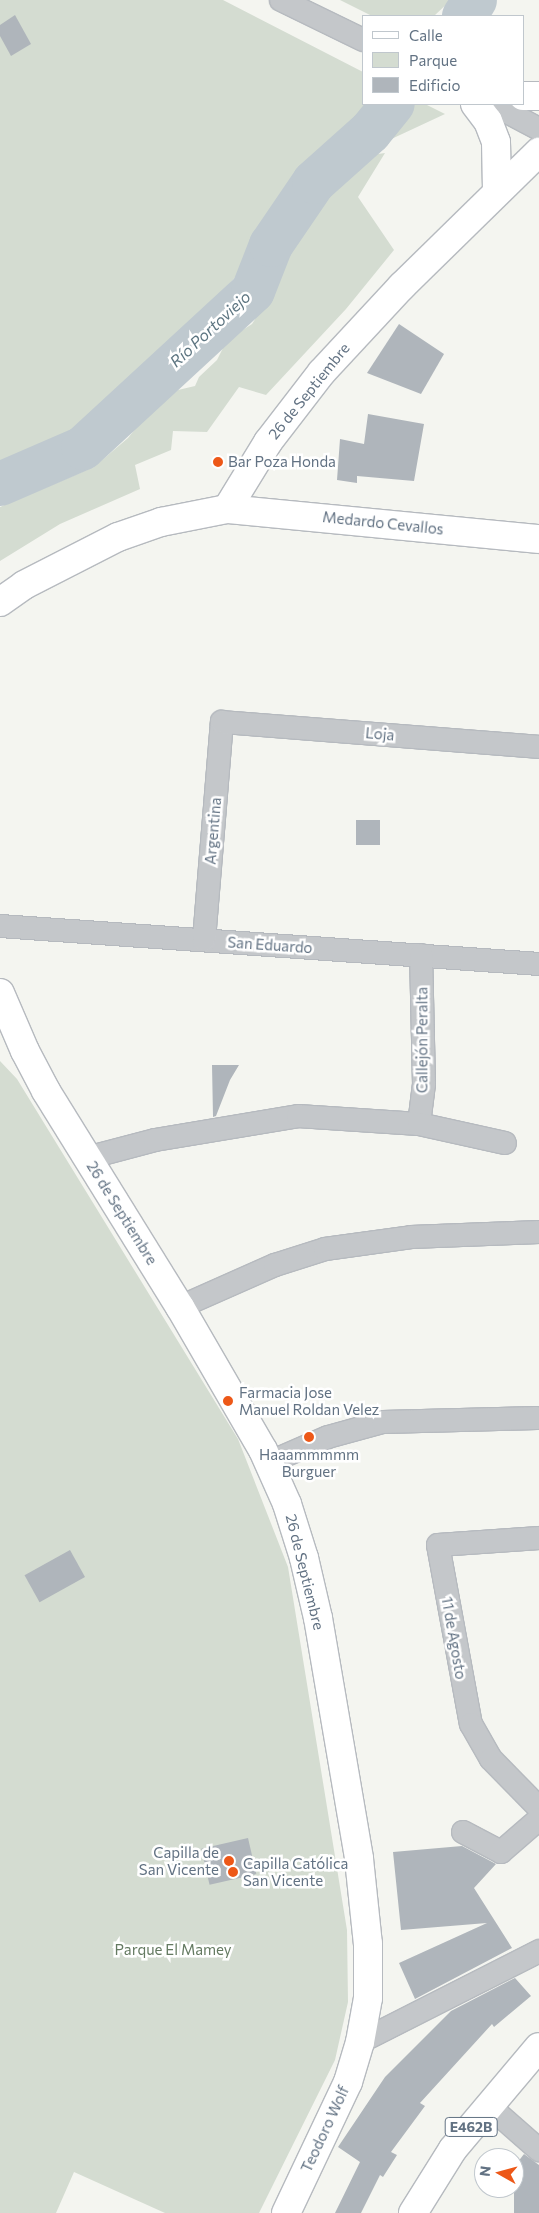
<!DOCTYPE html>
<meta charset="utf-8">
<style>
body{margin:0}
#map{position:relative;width:539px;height:2213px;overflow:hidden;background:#f4f5f0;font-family:Commissioner,sans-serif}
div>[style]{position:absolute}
.green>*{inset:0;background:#d4dcd1}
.river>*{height:44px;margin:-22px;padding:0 22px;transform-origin:22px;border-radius:22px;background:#bfc9cf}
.building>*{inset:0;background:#afb5bb;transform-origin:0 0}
.roads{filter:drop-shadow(1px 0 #b6babf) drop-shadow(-1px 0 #b6babf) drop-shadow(0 1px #b6babf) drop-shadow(0 -1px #b6babf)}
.street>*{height:22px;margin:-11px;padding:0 11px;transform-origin:11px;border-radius:11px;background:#c4c7ca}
.secondary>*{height:28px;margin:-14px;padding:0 14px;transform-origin:14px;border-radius:14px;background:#fff}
.primary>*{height:28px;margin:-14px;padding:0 14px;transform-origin:14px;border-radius:14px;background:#fff}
.dots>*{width:14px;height:14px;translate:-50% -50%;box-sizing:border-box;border:2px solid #fff;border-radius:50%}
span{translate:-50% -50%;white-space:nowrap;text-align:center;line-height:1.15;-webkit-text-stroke:5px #fff;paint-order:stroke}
.shield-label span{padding:1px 4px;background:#fff;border:1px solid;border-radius:4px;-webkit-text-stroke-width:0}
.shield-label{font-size:14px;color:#627283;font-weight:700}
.street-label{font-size:15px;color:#627283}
.poi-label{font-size:15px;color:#627283}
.left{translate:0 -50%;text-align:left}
.right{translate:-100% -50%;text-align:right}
.park-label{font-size:15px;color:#647a61}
.water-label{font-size:16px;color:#5d7581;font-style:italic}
.legend{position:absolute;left:362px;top:15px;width:162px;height:90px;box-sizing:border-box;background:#fff;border:1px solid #c0c7cd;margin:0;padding:6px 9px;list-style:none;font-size:15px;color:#627283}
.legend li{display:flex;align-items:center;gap:10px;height:25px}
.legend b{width:25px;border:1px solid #c0c7cd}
.north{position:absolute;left:474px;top:2148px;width:50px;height:50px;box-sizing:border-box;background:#fff;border:1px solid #c0c7cd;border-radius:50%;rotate:277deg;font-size:14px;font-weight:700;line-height:20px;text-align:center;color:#627283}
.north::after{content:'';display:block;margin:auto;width:18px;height:22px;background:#ed5818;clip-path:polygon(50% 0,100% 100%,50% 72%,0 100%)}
</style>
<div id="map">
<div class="green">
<div style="clip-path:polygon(0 0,223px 0,363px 72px,363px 104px,425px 104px,445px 114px,297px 183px,238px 274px,183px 337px,73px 437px,0 473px)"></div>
<div style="clip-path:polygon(340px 0,451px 0,434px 16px,372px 16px)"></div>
<div style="clip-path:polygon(385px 153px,358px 197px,394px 250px,346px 309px,266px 395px,239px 387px,207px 432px,173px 431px,171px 450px,135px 465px,140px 489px,60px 524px,0 561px,0 507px,94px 467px,128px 438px,148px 413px,178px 390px,195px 386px,199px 377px,217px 360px,227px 340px,252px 324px,274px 289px,285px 239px,326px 188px,356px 157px)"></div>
<div style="clip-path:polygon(0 1061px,17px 1079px,238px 1439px,288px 1567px,347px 1930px,348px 2002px,335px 2060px,259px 2213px,165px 2213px,74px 2172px,56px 2213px,0 2213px)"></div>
</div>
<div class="river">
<div style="left:464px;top:16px;width:19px;rotate:-55deg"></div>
<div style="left:0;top:484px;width:90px;rotate:-23.4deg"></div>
<div style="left:83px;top:448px;width:231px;rotate:-42.7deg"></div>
<div style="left:253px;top:291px;width:49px;rotate:-68.6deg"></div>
<div style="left:271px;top:245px;width:76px;rotate:-55.7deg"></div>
<div style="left:314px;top:182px;width:75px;rotate:-41.8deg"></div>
<div style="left:370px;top:132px;width:36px;rotate:-51deg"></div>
</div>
<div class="building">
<div style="clip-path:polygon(15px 15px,31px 44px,11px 56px,0 36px,0 25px)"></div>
<div style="clip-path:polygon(399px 324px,444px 354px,421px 394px,367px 373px)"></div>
<div style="clip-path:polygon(368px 414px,424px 424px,414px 481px,357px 476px,357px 483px,337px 480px,340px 439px,364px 444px)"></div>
<div style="left:356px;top:820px;width:24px;height:25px"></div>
<div style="clip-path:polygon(212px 1065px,239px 1065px,230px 1080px,216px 1116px,213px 1117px)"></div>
<div style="left:70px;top:1550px;width:31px;height:52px;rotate:61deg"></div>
<div style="left:248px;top:1838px;width:37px;height:48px;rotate:77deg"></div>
<div style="clip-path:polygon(462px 1846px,496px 1864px,474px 1888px,512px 1948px,415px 1999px,399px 1963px,487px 1923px,401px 1930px,393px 1852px)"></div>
<div style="clip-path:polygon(515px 1978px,531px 1996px,494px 2027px,492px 2024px,420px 2103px,425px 2106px,391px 2152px,397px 2155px,383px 2177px,380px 2175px,361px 2213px,335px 2213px,360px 2162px,338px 2147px,385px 2077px,451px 2011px)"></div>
<div style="clip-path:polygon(524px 2154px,539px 2165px,539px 2213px,514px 2213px,514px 2167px)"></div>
</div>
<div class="roads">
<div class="street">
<div style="left:281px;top:0;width:91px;rotate:26deg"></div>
<div style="left:492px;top:104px;width:53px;rotate:28deg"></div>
<div style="left:0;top:926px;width:540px;rotate:4.03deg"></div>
<div style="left:204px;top:940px;width:219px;rotate:-85.3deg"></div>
<div style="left:222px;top:722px;width:318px;rotate:4.5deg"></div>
<div style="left:419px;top:1124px;width:40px;rotate:-82.9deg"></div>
<div style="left:424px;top:1084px;width:129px;rotate:-91.3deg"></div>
<div style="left:87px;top:1158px;width:70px;rotate:-14.8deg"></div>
<div style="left:155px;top:1140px;width:145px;rotate:-9.5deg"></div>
<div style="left:298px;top:1116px;width:121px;rotate:3.8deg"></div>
<div style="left:419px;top:1124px;width:88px;rotate:12.5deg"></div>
<div style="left:180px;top:1307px;width:104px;rotate:-23.9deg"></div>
<div style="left:275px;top:1265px;width:52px;rotate:-17.7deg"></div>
<div style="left:325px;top:1249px;width:87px;rotate:-7.9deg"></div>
<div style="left:411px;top:1237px;width:128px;rotate:-2.2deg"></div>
<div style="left:268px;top:1463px;width:65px;rotate:-23.4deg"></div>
<div style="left:328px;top:1437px;width:57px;rotate:-15.3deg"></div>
<div style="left:383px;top:1422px;width:154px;rotate:-1.5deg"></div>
<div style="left:539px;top:1538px;width:101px;rotate:176deg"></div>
<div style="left:438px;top:1545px;width:182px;rotate:79.6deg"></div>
<div style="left:471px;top:1724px;width:40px;rotate:60.3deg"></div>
<div style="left:491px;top:1759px;width:69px;rotate:45.6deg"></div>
<div style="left:463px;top:1832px;width:43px;rotate:27.8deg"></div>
<div style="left:501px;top:1852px;width:50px;rotate:-41deg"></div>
<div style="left:360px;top:2042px;width:201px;rotate:-26.9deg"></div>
<div style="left:489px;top:2106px;width:67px;rotate:41.3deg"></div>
</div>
<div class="secondary">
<div style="left:523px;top:96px;width:16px"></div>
<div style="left:475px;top:104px;width:21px;rotate:53deg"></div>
<div style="left:488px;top:121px;width:22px;rotate:69deg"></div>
<div style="left:496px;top:142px;width:49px;rotate:88.8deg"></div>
<div style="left:227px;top:509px;width:313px;rotate:5.5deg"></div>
<div style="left:0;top:602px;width:29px;rotate:-35deg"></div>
<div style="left:24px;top:585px;width:106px;rotate:-27.1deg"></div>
<div style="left:118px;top:537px;width:46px;rotate:-19.2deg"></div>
<div style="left:161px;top:522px;width:67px;rotate:-11.1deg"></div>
<div style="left:227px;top:509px;width:79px;rotate:-58.5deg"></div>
<div style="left:268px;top:442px;width:88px;rotate:-52.4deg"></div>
<div style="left:322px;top:372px;width:117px;rotate:-47.1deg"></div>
<div style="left:402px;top:286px;width:192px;rotate:-44.4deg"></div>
<div style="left:0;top:993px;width:63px;rotate:66.7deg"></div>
<div style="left:25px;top:1051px;width:45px;rotate:62.3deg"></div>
<div style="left:46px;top:1091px;width:254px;rotate:58.2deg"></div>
<div style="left:180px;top:1307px;width:165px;rotate:59.9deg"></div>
<div style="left:263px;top:1450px;width:59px;rotate:66deg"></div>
<div style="left:287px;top:1504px;width:57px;rotate:72.5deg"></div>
<div style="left:304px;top:1558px;width:62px;rotate:76.9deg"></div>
<div style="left:318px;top:1618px;width:244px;rotate:80.3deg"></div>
<div style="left:359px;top:1859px;width:85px;rotate:84deg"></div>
<div style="left:368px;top:1944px;width:54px;rotate:90deg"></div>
<div style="left:368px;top:1998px;width:45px;rotate:100.3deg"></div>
<div style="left:360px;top:2042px;width:42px;rotate:106.7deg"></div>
<div style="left:348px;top:2082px;width:145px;rotate:115.3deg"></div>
</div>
<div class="primary">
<div style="left:413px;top:2213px;width:75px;rotate:-58deg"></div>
<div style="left:453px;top:2149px;width:133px;rotate:-49.9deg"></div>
</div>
</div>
<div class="dots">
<div style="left:218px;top:462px;background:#ed5818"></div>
<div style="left:228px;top:1401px;background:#ed5818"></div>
<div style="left:309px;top:1437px;background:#ed5818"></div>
<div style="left:229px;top:1861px;background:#ed5818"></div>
<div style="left:233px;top:1872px;background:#ed5818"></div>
</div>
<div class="shield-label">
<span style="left:471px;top:2127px">E462B</span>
</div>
<div class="street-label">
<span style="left:309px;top:391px;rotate:-51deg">26 de Septiembre</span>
<span style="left:383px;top:523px;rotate:6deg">Medardo Cevallos</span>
<span style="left:380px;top:734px;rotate:5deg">Loja</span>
<span style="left:213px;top:831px;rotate:-85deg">Argentina</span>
<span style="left:270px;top:945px;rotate:4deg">San Eduardo</span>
<span style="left:422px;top:1040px;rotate:-90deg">Callejón Peralta</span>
<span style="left:122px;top:1213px;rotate:58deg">26 de Septiembre</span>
<span style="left:305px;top:1572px;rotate:76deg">26 de Septiembre</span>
<span style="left:454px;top:1638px;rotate:80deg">11 de Agosto</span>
<span style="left:325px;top:2129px;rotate:-65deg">Teodoro Wolf</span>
</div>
<div class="poi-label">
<span class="left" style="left:228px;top:462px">Bar Poza Honda</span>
<span class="left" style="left:239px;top:1401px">Farmacia Jose<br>Manuel Roldan Velez</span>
<span style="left:309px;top:1463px">Haaammmmm<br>Burguer</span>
<span class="right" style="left:219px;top:1861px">Capilla de<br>San Vicente</span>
<span class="left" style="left:243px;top:1872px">Capilla Católica<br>San Vicente</span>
</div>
<div class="park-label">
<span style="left:173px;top:1950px">Parque El Mamey</span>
</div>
<div class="water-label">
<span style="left:210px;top:329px;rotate:-43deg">Río Portoviejo</span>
</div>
<ul class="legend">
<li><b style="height:6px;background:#fff"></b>Calle</li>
<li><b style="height:14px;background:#d4dcd1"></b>Parque</li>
<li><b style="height:14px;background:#afb5bb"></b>Edificio</li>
</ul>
<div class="north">N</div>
</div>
